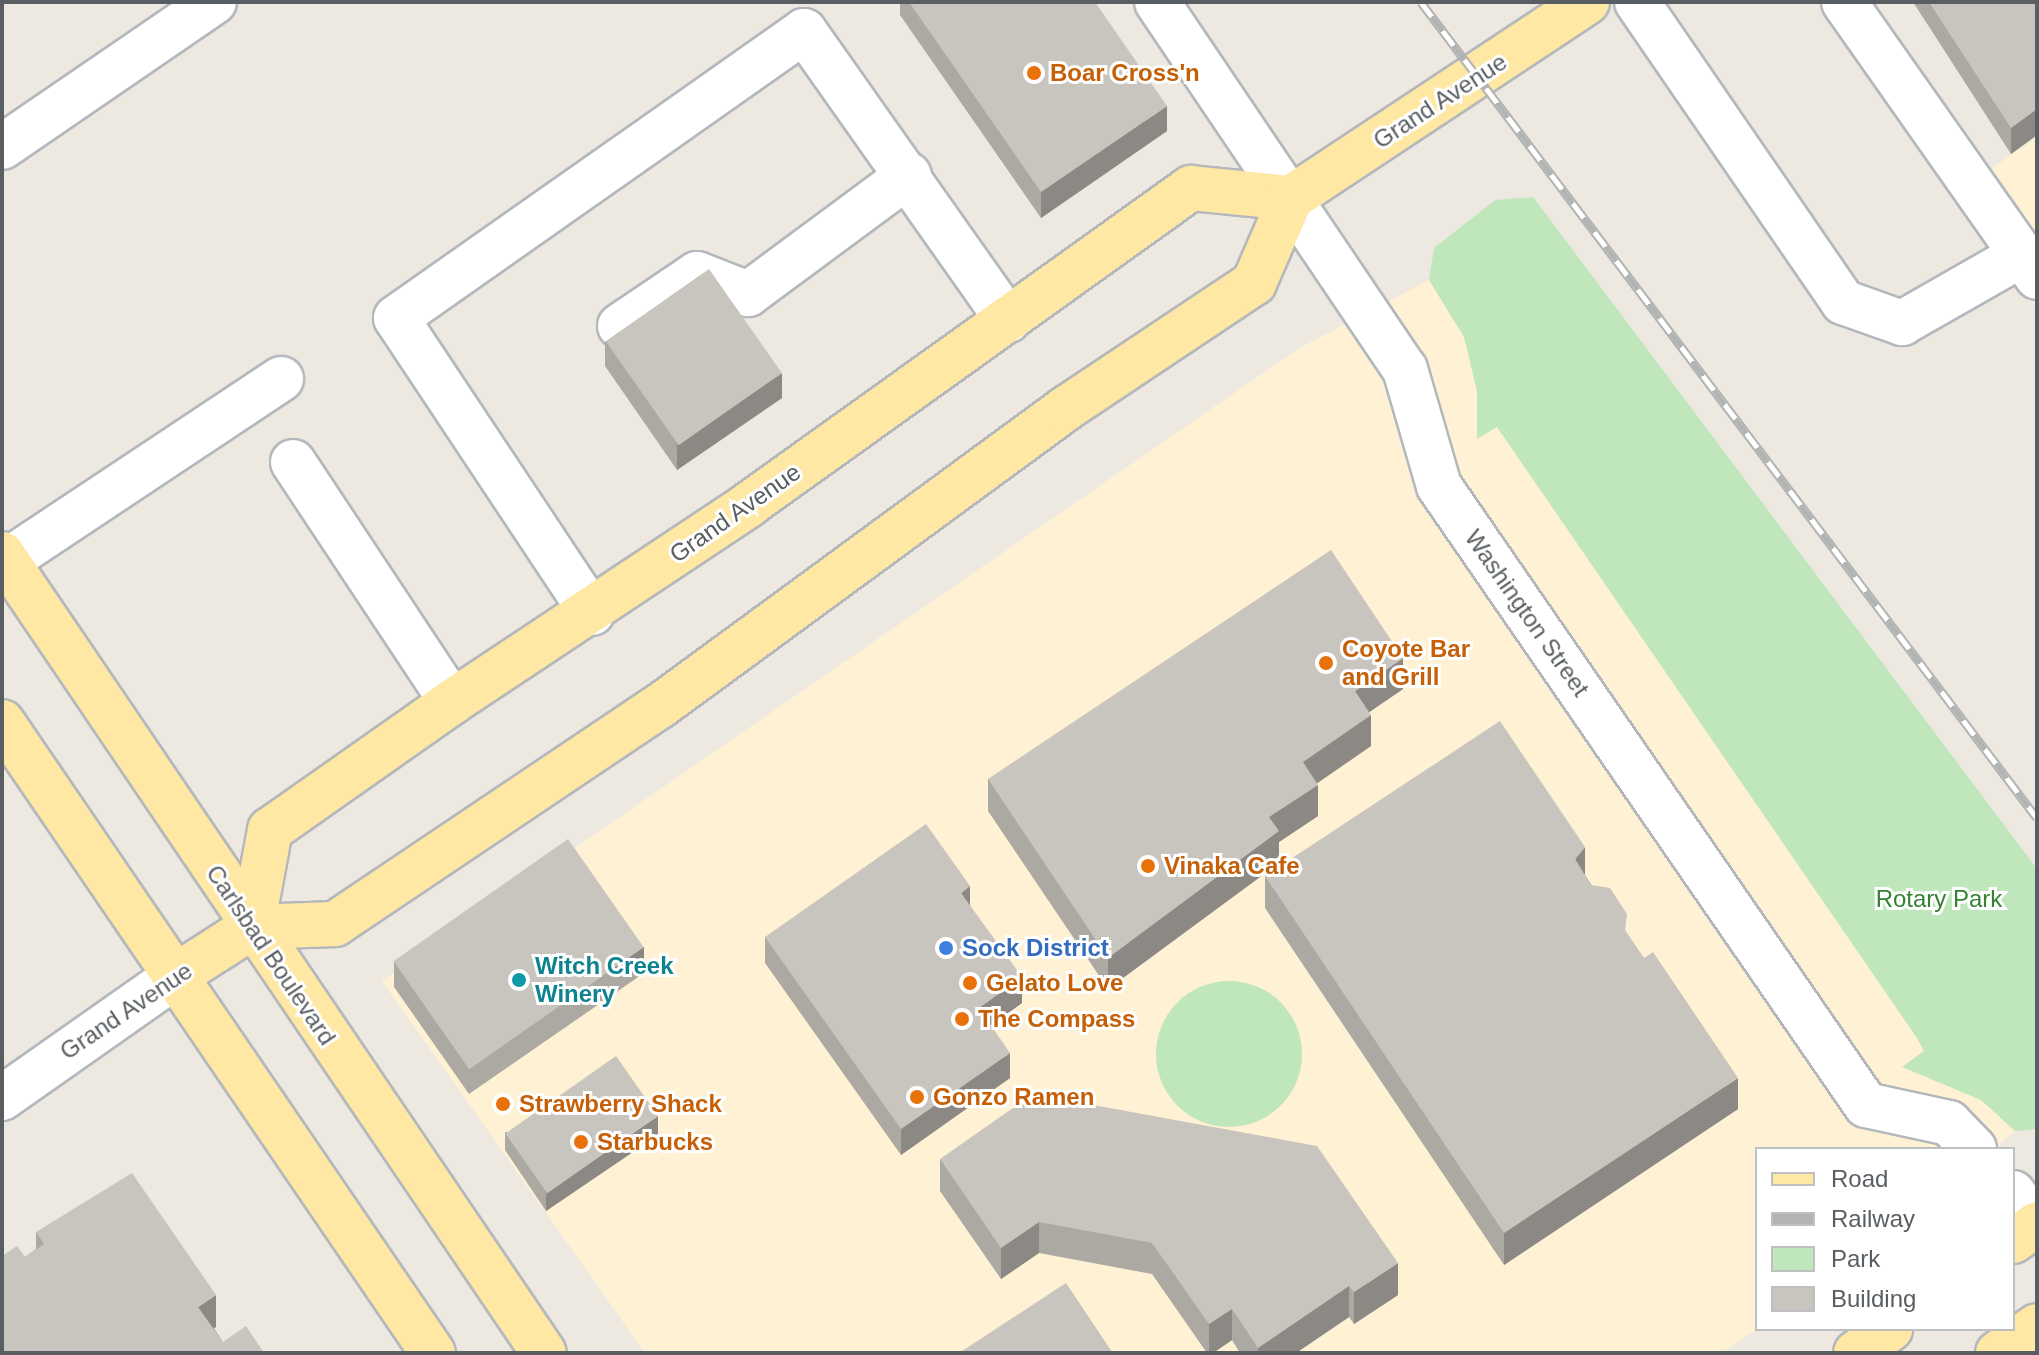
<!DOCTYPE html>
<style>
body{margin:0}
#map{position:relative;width:2039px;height:1355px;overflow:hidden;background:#ede9e1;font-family:Arial,sans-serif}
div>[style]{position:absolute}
.commercial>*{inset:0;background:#fff1d4}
.green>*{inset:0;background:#c0e6bc}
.round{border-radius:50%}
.roads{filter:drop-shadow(2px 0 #b4b8bc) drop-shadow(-2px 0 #b4b8bc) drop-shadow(0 2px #b4b8bc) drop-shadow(0 -2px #b4b8bc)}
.minor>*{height:44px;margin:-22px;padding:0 22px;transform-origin:22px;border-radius:22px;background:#fff}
.major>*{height:44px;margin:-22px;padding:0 22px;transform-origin:22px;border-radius:22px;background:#ffe8a4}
.rail>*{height:9px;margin-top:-4.5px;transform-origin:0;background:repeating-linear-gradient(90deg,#fff 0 18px,#b2b3b3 0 36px);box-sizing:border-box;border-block:2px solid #b2b3b3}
.wall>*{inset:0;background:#aca9a3}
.shaded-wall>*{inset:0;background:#8c8985;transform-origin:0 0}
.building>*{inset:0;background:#c8c4be;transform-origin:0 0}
.dots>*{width:22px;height:22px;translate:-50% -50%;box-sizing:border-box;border:4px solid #fff;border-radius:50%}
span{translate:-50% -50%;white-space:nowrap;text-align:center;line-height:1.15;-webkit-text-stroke:6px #fff;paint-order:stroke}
.food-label{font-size:24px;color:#c56008;font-weight:700}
.left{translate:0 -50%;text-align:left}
.street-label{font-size:24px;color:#595e62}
.park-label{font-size:24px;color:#358231}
.shop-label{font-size:24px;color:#366cbe;font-weight:700}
.culture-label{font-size:24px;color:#0d838f;font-weight:700}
.frame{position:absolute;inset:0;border:4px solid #595e62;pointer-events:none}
.legend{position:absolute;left:1755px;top:1147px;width:260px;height:184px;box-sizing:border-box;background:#fff;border:2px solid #bdbfc0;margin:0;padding:10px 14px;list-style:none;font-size:24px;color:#595e62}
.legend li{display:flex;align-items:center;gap:16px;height:40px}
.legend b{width:40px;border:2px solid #bdbfc0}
</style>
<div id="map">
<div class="commercial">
<div style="clip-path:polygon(2037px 137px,2037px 243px,1986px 172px)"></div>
<div style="clip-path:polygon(1429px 280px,1464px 337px,1477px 391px,1477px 438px,1497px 426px,1917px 1038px,1924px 1051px,1903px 1067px,1981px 1100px,2015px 1131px,1993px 1149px,1757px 1149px,1757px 1329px,1722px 1353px,645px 1353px,382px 981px,1298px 349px)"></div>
</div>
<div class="green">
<div style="clip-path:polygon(1533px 197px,2037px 869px,2037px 1129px,2015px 1131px,1981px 1100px,1902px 1067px,1924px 1051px,1917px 1038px,1497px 427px,1477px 439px,1477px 391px,1464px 337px,1429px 280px,1434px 248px,1495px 200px)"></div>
<div class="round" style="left:1156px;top:981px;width:146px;height:146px"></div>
</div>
<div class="roads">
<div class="minor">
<div style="left:1157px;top:2px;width:443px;rotate:56deg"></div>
<div style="left:1405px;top:369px;width:122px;rotate:73.8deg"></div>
<div style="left:1439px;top:486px;width:752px;rotate:55.4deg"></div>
<div style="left:1866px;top:1105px;width:85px;rotate:12.2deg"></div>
<div style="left:1949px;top:1123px;width:36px;rotate:46deg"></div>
<div style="left:1637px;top:2px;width:364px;rotate:55.5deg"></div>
<div style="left:1843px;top:302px;width:63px;rotate:19.6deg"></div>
<div style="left:1902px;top:323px;width:137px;rotate:-29.7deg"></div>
<div style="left:1844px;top:2px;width:336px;rotate:54.9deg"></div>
<div style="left:2px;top:147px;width:257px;rotate:-34.4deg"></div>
<div style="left:620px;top:326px;width:93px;rotate:-34deg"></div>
<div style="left:697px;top:274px;width:55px;rotate:21.4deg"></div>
<div style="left:748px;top:294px;width:200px;rotate:-36.5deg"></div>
<div style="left:293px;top:462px;width:288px;rotate:56.5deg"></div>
<div style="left:7px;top:561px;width:329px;rotate:-33.6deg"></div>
<div style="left:592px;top:613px;width:354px;rotate:-123.6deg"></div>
<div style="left:396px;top:318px;width:499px;rotate:-35.1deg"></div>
<div style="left:804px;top:31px;width:354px;rotate:54.8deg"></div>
<div style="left:2px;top:1098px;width:210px;rotate:-35.1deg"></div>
<div style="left:2013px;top:1193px;width:41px;rotate:54deg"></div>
</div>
<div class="major">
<div style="left:2px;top:554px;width:965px;rotate:55.85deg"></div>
<div style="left:2px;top:722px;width:764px;rotate:55.67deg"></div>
<div style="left:252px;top:927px;width:99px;rotate:-79.5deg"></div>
<div style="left:270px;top:830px;width:223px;rotate:-35.1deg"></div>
<div style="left:452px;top:702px;width:356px;rotate:-33.6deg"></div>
<div style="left:748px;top:505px;width:545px;rotate:-35.59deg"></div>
<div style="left:1191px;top:188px;width:100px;rotate:5.7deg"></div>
<div style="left:174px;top:977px;width:93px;rotate:-32.7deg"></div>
<div style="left:252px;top:927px;width:83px;rotate:-2.1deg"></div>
<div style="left:335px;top:924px;width:391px;rotate:-33.9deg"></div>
<div style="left:660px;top:706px;width:506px;rotate:-36.24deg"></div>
<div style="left:1068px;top:407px;width:224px;rotate:-33.7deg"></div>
<div style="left:1254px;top:283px;width:93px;rotate:-66.5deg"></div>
<div style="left:1291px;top:198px;width:355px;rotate:-33.5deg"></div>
<div style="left:2013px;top:1241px;width:29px;rotate:-35deg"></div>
<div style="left:1856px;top:1353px;width:42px;rotate:-35.2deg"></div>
<div style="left:1998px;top:1353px;width:47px;rotate:-34.7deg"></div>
</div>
</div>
<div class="rail">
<div style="left:1421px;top:2px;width:1022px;rotate:52.95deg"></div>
</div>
<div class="wall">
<div style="clip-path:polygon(900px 2px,909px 2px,1167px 131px,1041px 218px,900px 15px)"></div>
<div style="clip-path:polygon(1913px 2px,2037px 2px,2037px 135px,2011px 154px)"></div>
<div style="clip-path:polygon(605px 341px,782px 398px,677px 470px,605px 366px)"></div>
<div style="clip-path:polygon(1403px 689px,1369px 712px,1371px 746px,1317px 783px,1318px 816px,1279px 842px,1279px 863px,1108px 989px,988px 811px,988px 779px)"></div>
<div style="clip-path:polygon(1585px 875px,1738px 1109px,1504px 1265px,1265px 908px,1265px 876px)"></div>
<div style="clip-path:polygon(970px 905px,1022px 1003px,991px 1025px,1010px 1078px,901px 1155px,765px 963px,765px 937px)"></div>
<div style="clip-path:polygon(394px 962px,644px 973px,469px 1094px,394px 987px)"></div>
<div style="clip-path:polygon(505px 1132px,658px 1135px,546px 1211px,505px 1150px)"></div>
<div style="clip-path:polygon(940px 1159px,1398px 1295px,1354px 1324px,1349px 1317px,1296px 1353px,1240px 1353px,1232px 1340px,1213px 1353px,1207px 1353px,1152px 1274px,1039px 1253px,1001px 1279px,940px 1191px)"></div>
<div style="clip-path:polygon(36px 1232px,216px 1327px,214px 1328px,223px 1342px,2px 1353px,25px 1257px,36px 1249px)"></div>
</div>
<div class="shaded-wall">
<div style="clip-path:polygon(1167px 106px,1167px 131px,1041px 218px,1041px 192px)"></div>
<div style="clip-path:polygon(2037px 109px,2037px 135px,2011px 154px,2011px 128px)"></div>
<div style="clip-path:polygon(782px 373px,782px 398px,677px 470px,677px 444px)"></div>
<div style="clip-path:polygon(1403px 658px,1403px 689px,1355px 722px,1355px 691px)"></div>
<div style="clip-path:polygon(1371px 715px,1371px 746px,1303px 793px,1303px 762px)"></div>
<div style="clip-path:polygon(1318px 785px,1318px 816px,1279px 842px,1279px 863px,1108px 989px,1108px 958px,1269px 817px)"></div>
<div style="clip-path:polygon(1585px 847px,1585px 878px,1575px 859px)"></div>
<div style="clip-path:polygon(970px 886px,970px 911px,961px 893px)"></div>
<div style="left:644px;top:947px;width:26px;height:213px;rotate:90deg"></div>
<div style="clip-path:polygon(1022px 977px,1022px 1003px,979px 1034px,979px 1008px)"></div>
<div style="clip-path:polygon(1010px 1053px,1010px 1078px,901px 1155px,901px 1129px)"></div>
<div style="clip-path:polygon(1738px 1078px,1738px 1109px,1504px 1265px,1504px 1233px)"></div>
<div style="clip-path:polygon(658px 1116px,658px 1135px,546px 1211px,546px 1193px)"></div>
<div style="clip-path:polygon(1039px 1222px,1039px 1253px,1001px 1279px,1001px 1248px)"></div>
<div style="clip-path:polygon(1398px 1263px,1398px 1295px,1354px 1324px,1354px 1292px)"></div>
<div style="clip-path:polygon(1349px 1286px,1349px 1317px,1296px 1353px,1258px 1353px,1258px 1348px)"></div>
<div style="clip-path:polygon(216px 1295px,216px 1327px,198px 1338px,198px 1307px)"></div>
<div style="clip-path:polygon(1232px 1309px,1232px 1340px,1213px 1353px,1209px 1353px,1209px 1324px)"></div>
</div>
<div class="building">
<div style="clip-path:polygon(909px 2px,1095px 2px,1167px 106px,1041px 192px)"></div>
<div style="clip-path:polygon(1929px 2px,2037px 2px,2037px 109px,2011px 128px)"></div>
<div style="left:709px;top:269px;width:127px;height:126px;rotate:55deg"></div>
<div style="clip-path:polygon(1331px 550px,1403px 658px,1355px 691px,1371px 715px,1303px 762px,1318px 785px,1269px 817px,1279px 831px,1108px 958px,988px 779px)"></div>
<div style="clip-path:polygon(1500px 721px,1585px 847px,1575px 859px,1591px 885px,1610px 888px,1627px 914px,1625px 930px,1644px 958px,1653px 952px,1738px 1078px,1504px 1233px,1265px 876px)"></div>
<div style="clip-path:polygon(926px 824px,970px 886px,961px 893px,1022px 977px,979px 1008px,1010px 1053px,901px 1129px,765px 937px)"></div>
<div style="left:568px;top:839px;width:132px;height:213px;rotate:55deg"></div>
<div style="left:616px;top:1056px;width:73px;height:135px;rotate:55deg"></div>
<div style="clip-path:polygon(1033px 1094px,1317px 1146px,1398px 1263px,1354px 1292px,1349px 1286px,1258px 1348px,1232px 1309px,1209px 1324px,1152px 1243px,1039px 1222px,1001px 1248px,940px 1159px)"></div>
<div style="clip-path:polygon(132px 1173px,216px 1295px,198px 1307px,223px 1342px,246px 1326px,264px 1353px,2px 1353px,2px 1256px,17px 1246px,25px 1257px,44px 1244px,36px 1232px)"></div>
<div style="clip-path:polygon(1066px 1283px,1112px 1352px,1128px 1353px,959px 1353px)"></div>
</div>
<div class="dots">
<div style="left:1034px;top:73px;background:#e8710a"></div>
<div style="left:1326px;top:663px;background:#e8710a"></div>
<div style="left:1148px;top:866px;background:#e8710a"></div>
<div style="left:946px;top:948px;background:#3f7fe0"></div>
<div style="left:519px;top:980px;background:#0f9aa8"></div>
<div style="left:970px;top:983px;background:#e8710a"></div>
<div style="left:962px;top:1019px;background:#e8710a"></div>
<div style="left:917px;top:1097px;background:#e8710a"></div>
<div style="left:503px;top:1104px;background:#e8710a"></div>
<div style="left:581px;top:1142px;background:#e8710a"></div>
</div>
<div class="food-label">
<span class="left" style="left:1050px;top:73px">Boar Cross'n</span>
<span class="left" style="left:1342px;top:663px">Coyote Bar<br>and Grill</span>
<span class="left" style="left:1164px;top:866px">Vinaka Cafe</span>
<span class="left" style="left:986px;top:983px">Gelato Love</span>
<span class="left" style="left:978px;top:1019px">The Compass</span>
<span class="left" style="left:933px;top:1097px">Gonzo Ramen</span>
<span class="left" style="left:519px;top:1104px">Strawberry Shack</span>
<span class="left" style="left:597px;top:1142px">Starbucks</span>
</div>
<div class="street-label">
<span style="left:1440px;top:101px;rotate:-33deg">Grand Avenue</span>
<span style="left:735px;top:513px;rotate:-35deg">Grand Avenue</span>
<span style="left:1527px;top:613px;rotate:55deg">Washington Street</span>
<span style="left:271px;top:955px;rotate:56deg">Carlsbad Boulevard</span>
<span style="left:126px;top:1011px;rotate:-34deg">Grand Avenue</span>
</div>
<div class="park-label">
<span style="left:1939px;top:899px">Rotary Park</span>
</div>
<div class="shop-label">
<span class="left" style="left:962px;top:948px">Sock District</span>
</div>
<div class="culture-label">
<span class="left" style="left:535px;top:980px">Witch Creek<br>Winery</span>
</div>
<div class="frame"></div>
<ul class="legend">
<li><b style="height:10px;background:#ffe8a4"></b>Road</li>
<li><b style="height:10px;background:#b2b3b3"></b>Railway</li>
<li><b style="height:22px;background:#c0e6bc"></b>Park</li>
<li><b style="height:22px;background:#c8c4be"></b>Building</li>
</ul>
</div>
